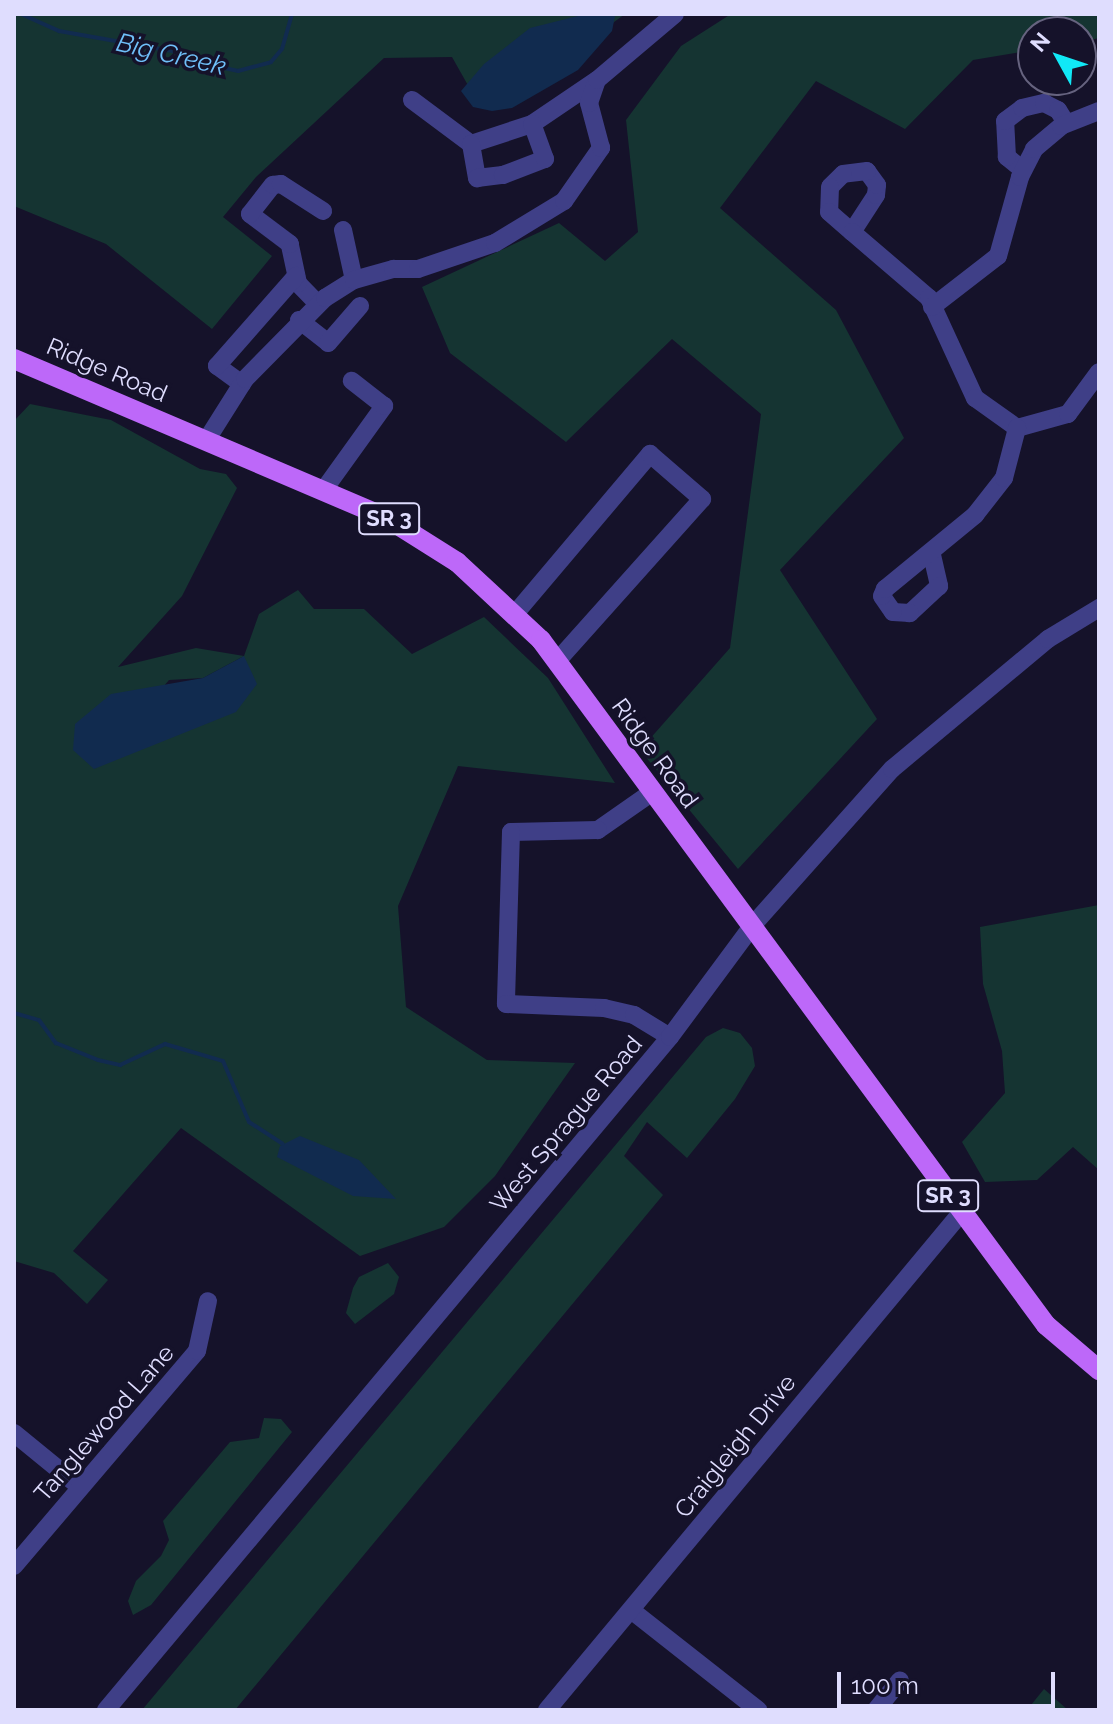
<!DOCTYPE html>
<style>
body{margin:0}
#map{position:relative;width:1113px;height:1724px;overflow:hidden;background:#15122a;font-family:Raleway,sans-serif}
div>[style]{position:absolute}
.green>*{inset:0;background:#153432}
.water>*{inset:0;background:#112b4f}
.stream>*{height:4px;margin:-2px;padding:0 2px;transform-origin:2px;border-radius:2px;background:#112b4f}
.minor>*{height:18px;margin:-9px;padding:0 9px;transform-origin:9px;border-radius:9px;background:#3f3f87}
.major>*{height:20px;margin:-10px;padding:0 10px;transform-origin:10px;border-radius:10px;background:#bd68f9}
span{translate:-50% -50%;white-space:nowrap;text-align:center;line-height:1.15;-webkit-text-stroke:7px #15122a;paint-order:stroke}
.shield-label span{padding:2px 6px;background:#15122a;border:2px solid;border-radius:6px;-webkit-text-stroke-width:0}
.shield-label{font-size:22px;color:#dfddfe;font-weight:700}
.street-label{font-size:24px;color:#dfddfe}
.water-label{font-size:26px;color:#6fbff9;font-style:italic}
.frame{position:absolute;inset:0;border:16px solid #dfddfe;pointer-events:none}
.north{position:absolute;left:1017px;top:16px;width:80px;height:80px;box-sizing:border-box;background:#15122a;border:2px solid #66637f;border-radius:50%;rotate:310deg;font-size:22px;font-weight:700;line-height:32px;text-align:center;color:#dfddfe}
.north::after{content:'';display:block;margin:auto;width:28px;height:36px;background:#11e8f6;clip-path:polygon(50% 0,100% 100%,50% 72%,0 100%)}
.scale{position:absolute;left:837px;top:1672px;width:218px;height:36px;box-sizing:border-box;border:4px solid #dfddfe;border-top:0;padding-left:10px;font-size:24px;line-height:28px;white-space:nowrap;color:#dfddfe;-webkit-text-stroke:6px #15122a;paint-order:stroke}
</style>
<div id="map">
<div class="green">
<div style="clip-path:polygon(14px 14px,625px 14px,511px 98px,474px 96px,452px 57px,384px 58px,256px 177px,223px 217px,272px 256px,212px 329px,106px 244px,14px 206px)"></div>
<div style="clip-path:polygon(731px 14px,1099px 14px,1099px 38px,1081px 42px,1081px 32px,1033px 32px,1033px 50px,973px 60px,905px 129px,816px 81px,720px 208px,836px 310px,904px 438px,780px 570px,877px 719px,738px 869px,640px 750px,730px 648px,761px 414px,672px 339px,566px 442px,450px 353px,422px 287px,559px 223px,605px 261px,638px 232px,626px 120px,681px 46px)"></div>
<div style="clip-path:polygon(evenodd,30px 404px,111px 420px,200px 469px,226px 474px,237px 488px,182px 596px,118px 667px,196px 648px,244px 656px,259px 614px,298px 590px,314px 609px,364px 609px,412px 654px,484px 617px,548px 678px,615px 783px,458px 766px,398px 906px,406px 1007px,487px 1060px,575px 1063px,495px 1176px,444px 1227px,360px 1256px,181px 1128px,73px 1251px,108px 1280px,87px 1304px,54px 1273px,14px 1261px,14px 421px,30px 404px,244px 656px,94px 769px,169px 680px,203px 678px,244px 656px)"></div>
<div style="clip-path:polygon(1099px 905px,1099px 1170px,1073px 1147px,1037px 1180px,985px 1182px,962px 1142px,1005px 1093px,1002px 1051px,983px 984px,980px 927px)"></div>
<div style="clip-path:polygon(723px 1028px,740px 1033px,752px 1048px,755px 1066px,735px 1099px,687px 1158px,647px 1122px,624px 1156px,663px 1195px,235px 1710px,142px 1710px,706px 1037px)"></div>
<div style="clip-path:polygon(388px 1263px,399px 1277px,394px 1294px,355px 1324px,346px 1313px,353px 1288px,359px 1277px)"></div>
<div style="clip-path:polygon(264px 1418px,281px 1419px,292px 1432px,151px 1605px,133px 1615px,128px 1601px,136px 1581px,161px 1556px,169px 1540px,163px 1521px,230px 1442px,259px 1438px)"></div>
<div style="clip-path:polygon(1044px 1689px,1068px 1710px,1027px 1710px)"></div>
</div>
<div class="water">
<div style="clip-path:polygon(586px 14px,615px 16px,612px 31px,578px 70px,512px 108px,492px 111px,473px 107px,461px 91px,484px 64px,530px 28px)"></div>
<div style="clip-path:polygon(244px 656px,257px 684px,236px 712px,94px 769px,73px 750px,75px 724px,111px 694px,203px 678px)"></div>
<div style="clip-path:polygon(300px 1136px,359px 1160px,396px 1199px,353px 1196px,277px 1157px,280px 1146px)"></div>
</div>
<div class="stream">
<div style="left:21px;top:14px;width:42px;rotate:24.1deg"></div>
<div style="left:59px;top:31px;width:138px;rotate:10deg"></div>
<div style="left:195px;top:55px;width:18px;rotate:34deg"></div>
<div style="left:210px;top:65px;width:29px;rotate:12deg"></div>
<div style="left:238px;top:71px;width:34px;rotate:-15deg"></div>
<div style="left:271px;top:62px;width:17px;rotate:-50deg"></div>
<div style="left:282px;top:49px;width:36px;rotate:-74deg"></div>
<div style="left:14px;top:1013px;width:26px;rotate:16deg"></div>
<div style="left:39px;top:1020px;width:29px;rotate:54deg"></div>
<div style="left:56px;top:1043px;width:45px;rotate:22deg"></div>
<div style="left:98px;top:1060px;width:23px;rotate:13deg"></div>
<div style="left:120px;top:1065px;width:50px;rotate:-25deg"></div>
<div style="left:165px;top:1044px;width:60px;rotate:16.3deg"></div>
<div style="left:223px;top:1061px;width:66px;rotate:66.9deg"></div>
<div style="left:249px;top:1122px;width:40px;rotate:32.9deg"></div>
</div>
<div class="minor">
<div style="left:412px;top:100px;width:74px;rotate:36.7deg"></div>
<div style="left:471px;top:144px;width:64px;rotate:-18.2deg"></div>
<div style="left:532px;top:124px;width:78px;rotate:-34.1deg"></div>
<div style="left:471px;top:144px;width:35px;rotate:80deg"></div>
<div style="left:477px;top:178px;width:26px;rotate:-7deg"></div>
<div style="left:503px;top:175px;width:45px;rotate:-20.9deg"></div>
<div style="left:545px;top:159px;width:37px;rotate:-110deg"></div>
<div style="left:1023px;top:170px;width:21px;rotate:-141deg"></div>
<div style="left:1007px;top:157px;width:36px;rotate:-93deg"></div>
<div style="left:1005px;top:121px;width:21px;rotate:-37deg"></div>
<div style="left:1022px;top:108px;width:23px;rotate:-13deg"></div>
<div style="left:1044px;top:103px;width:16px;rotate:27deg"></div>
<div style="left:1058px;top:110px;width:15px;rotate:58deg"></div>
<div style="left:343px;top:230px;width:51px;rotate:77.6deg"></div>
<div style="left:852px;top:232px;width:44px;rotate:-57deg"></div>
<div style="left:876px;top:195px;width:10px;rotate:-84deg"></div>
<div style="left:877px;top:185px;width:17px;rotate:-126deg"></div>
<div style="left:867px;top:171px;width:24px;rotate:173deg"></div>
<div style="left:843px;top:174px;width:18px;rotate:135deg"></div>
<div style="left:830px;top:187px;width:25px;rotate:92deg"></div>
<div style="left:829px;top:212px;width:30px;rotate:41deg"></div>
<div style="left:852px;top:232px;width:101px;rotate:40.6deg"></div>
<div style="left:929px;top:298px;width:110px;rotate:65.3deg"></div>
<div style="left:975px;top:398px;width:52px;rotate:35.5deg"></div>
<div style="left:1017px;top:428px;width:53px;rotate:-15.4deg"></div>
<div style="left:1068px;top:414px;width:52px;rotate:-53.6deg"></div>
<div style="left:318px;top:304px;width:29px;rotate:-134deg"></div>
<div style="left:298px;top:283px;width:40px;rotate:-102deg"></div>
<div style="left:290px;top:244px;width:50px;rotate:-143.1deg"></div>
<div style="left:250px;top:214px;width:37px;rotate:-52deg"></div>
<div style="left:273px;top:185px;width:8px;rotate:-7deg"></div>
<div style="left:281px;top:184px;width:50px;rotate:32.7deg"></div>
<div style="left:932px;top:307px;width:83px;rotate:-37.7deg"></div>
<div style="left:998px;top:256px;width:82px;rotate:-74.4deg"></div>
<div style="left:1020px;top:177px;width:31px;rotate:-63deg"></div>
<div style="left:1034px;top:149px;width:35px;rotate:-40deg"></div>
<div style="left:1061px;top:126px;width:41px;rotate:-21.5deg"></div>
<div style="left:299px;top:320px;width:37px;rotate:38deg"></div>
<div style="left:328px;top:343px;width:49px;rotate:-49.1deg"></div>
<div style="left:242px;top:384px;width:31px;rotate:-144deg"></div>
<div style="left:217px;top:366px;width:120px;rotate:-48.7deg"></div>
<div style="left:206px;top:441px;width:73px;rotate:-57.8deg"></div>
<div style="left:245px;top:379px;width:114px;rotate:-45.4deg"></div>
<div style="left:325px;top:298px;width:34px;rotate:-32deg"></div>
<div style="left:354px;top:280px;width:41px;rotate:-15.8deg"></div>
<div style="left:393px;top:269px;width:25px"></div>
<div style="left:418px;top:269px;width:81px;rotate:-18.7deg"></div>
<div style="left:495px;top:243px;width:81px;rotate:-31.3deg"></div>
<div style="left:564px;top:201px;width:65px;rotate:-55.1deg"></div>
<div style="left:601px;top:148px;width:47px;rotate:-104.9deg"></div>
<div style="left:589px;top:103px;width:24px;rotate:-71deg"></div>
<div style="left:597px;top:80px;width:102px;rotate:-40.2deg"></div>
<div style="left:323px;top:491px;width:105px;rotate:-54.3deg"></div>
<div style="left:384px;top:406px;width:41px;rotate:-142deg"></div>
<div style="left:932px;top:555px;width:32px;rotate:77deg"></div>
<div style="left:939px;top:586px;width:40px;rotate:137deg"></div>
<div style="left:910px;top:613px;width:17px;rotate:-177deg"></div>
<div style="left:893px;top:612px;width:19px;rotate:-125deg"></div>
<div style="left:882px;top:596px;width:8px;rotate:-67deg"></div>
<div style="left:885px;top:589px;width:117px;rotate:-39.4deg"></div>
<div style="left:975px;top:515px;width:47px;rotate:-51.9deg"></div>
<div style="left:1004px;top:478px;width:52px;rotate:-75.4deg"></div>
<div style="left:514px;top:615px;width:211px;rotate:-49.8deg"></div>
<div style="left:650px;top:454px;width:69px;rotate:40.9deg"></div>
<div style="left:702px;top:499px;width:217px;rotate:131.8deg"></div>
<div style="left:651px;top:793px;width:65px;rotate:145.1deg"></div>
<div style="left:598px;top:830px;width:87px;rotate:178.7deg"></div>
<div style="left:511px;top:832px;width:172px;rotate:91.7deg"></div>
<div style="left:506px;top:1004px;width:98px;rotate:2.3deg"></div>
<div style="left:604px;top:1008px;width:31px;rotate:13deg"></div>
<div style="left:634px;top:1015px;width:42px;rotate:31.4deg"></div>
<div style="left:14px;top:1433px;width:85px;rotate:39.3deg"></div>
<div style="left:14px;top:1566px;width:282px;rotate:-49.6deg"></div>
<div style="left:197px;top:1351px;width:51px;rotate:-77.6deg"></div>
<div style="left:631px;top:1610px;width:162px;rotate:38.2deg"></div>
<div style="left:106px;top:1710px;width:878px;rotate:-50.04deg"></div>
<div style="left:670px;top:1037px;width:138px;rotate:-53.5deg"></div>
<div style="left:752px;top:926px;width:210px;rotate:-48.3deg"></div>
<div style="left:892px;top:769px;width:203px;rotate:-39.8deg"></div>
<div style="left:1048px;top:639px;width:60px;rotate:-31.3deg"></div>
<div style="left:547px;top:1710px;width:647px;rotate:-50.21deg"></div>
<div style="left:876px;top:1710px;width:38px;rotate:-51deg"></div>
</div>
<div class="major">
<div style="left:14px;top:359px;width:405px;rotate:23.1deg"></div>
<div style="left:387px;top:518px;width:83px;rotate:32.2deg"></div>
<div style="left:457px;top:562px;width:115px;rotate:42.9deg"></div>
<div style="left:541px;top:640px;width:851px;rotate:53.6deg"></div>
<div style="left:1046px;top:1325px;width:70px;rotate:40.3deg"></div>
</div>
<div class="shield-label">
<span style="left:389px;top:519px">SR 3</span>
<span style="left:948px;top:1196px">SR 3</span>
</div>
<div class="street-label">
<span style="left:107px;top:370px;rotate:23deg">Ridge Road</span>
<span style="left:655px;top:753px;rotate:54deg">Ridge Road</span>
<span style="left:566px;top:1124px;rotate:-50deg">West Sprague Road</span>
<span style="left:104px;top:1423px;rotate:-49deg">Tanglewood Lane</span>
<span style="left:735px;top:1446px;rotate:-51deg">Craigleigh Drive</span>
</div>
<div class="water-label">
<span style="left:171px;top:55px;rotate:13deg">Big Creek</span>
</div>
<div class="frame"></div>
<div class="north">N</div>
<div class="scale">100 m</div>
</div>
